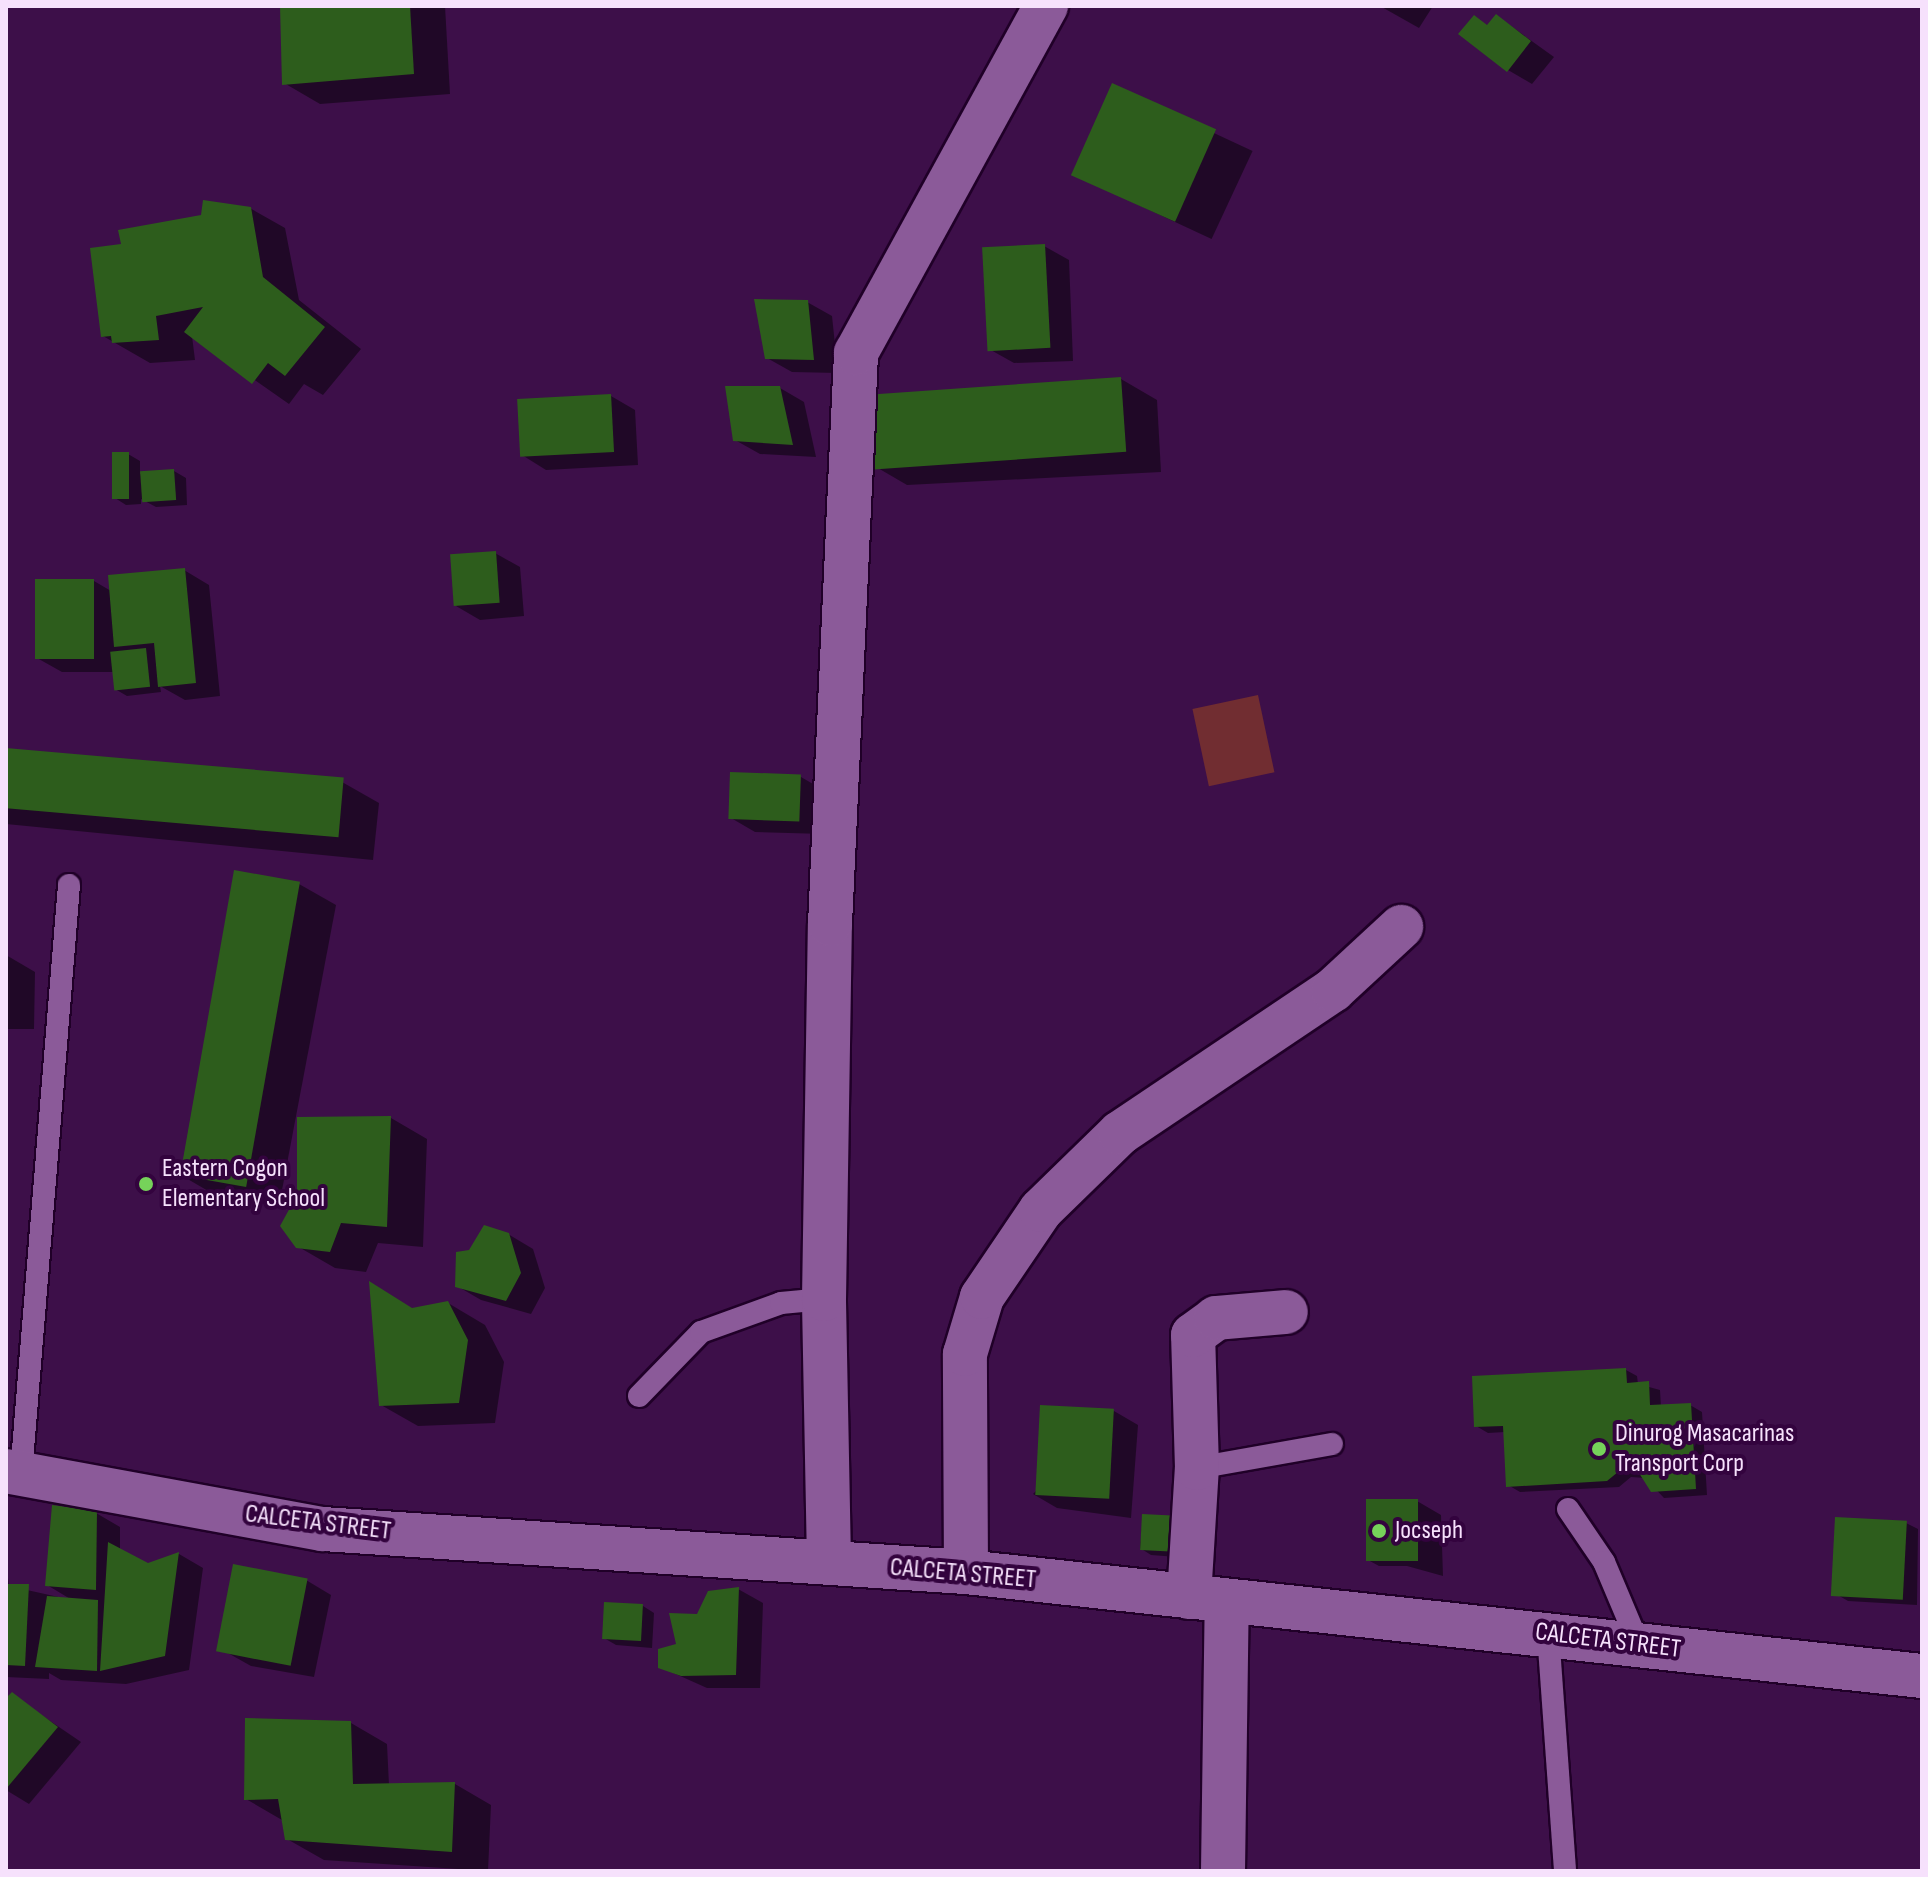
<!DOCTYPE html>
<style>
body{margin:0}
#map{position:relative;width:1928px;height:1877px;overflow:hidden;background:#3d0f49;font-family:"Sofia Sans Condensed",sans-serif}
div>[style]{position:absolute}
.water>*{inset:0;background:#712d31;transform-origin:0 0}
.shadow>*{inset:0;background:#0007;transform-origin:0 0}
.building>*{inset:0;background:#2d5d1c;transform-origin:0 0}
.roads{filter:drop-shadow(2px 0 #200028) drop-shadow(-2px 0 #200028) drop-shadow(0 2px #200028) drop-shadow(0 -2px #200028)}
.service>*{height:22px;margin:-11px;padding:0 11px;transform-origin:11px;border-radius:11px;background:#8b5a99}
.minor>*{height:44px;margin:-22px;padding:0 22px;transform-origin:22px;border-radius:22px;background:#8b5a99}
.secondary>*{height:44px;margin:-22px;padding:0 22px;transform-origin:22px;border-radius:22px;background:#8b5a99}
.dots>*{width:22px;height:22px;translate:-50% -50%;box-sizing:border-box;border:4px solid #33033e;border-radius:50%}
span{translate:-50% -50%;white-space:nowrap;text-align:center;line-height:1.15;-webkit-text-stroke:8px #33033e;paint-order:stroke}
.poi-label{font-size:26px;color:#f6e1fc}
.left{translate:0 -50%;text-align:left}
.street-label{font-size:26px;color:#f6e1fc}
.frame{position:absolute;inset:0;border:8px solid #f6e1fc;pointer-events:none}
</style>
<div id="map">
<div class="water">
<div style="left:1258px;top:695px;width:79px;height:67px;rotate:78deg"></div>
</div>
<div class="shadow">
<div style="clip-path:polygon(282px 6px,445px 6px,450px 94px,320px 104px,284px 83px)"></div>
<div style="clip-path:polygon(1380px 6px,1433px 6px,1419px 28px)"></div>
<div style="clip-path:polygon(1497px 16px,1554px 57px,1532px 84px,1508px 70px,1489px 26px)"></div>
<div style="left:1113px;top:86px;width:154px;height:97px;rotate:25deg"></div>
<div style="clip-path:polygon(248px 207px,285px 228px,299px 300px,361px 349px,323px 395px,304px 384px,289px 404px,192px 336px,195px 360px,150px 363px,103px 336px,123px 246px)"></div>
<div style="clip-path:polygon(1044px 246px,1069px 260px,1073px 361px,1014px 363px,989px 349px)"></div>
<div style="clip-path:polygon(807px 302px,832px 316px,838px 373px,792px 372px,767px 358px)"></div>
<div style="clip-path:polygon(1121px 379px,1157px 400px,1161px 472px,907px 485px,871px 464px)"></div>
<div style="clip-path:polygon(780px 388px,804px 402px,816px 457px,760px 454px,735px 440px)"></div>
<div style="clip-path:polygon(611px 396px,635px 410px,638px 465px,546px 470px,522px 455px)"></div>
<div style="clip-path:polygon(128px 454px,140px 461px,140px 474px,174px 471px,186px 478px,187px 505px,156px 507px,141px 499px,141px 504px,126px 505px,115px 498px)"></div>
<div style="clip-path:polygon(495px 553px,520px 567px,524px 616px,480px 620px,456px 606px)"></div>
<div style="clip-path:polygon(184px 570px,209px 585px,220px 696px,185px 700px,160px 686px,161px 692px,127px 696px,115px 689px,114px 672px,62px 672px,37px 658px,94px 581px,111px 591px)"></div>
<div style="clip-path:polygon(6px 750px,342px 782px,379px 803px,373px 860px,6px 824px)"></div>
<div style="clip-path:polygon(801px 777px,825px 791px,824px 834px,755px 832px,731px 818px)"></div>
<div style="clip-path:polygon(299px 884px,336px 905px,279px 1206px,215px 1195px,179px 1174px)"></div>
<div style="clip-path:polygon(6px 955px,35px 972px,34px 1029px,6px 1029px)"></div>
<div style="clip-path:polygon(391px 1118px,427px 1139px,423px 1247px,378px 1243px,366px 1272px,335px 1268px,297px 1246px,299px 1196px)"></div>
<div style="clip-path:polygon(508px 1234px,533px 1249px,545px 1288px,531px 1314px,481px 1300px,457px 1286px,470px 1252px)"></div>
<div style="clip-path:polygon(448px 1303px,485px 1325px,504px 1362px,495px 1423px,418px 1426px,381px 1405px,413px 1309px)"></div>
<div style="clip-path:polygon(1626px 1370px,1637px 1376px,1638px 1384px,1660px 1390px,1661px 1407px,1690px 1405px,1702px 1412px,1707px 1495px,1664px 1498px,1645px 1478px,1631px 1477px,1619px 1487px,1520px 1492px,1508px 1485px,1505px 1432px,1488px 1433px,1476px 1426px)"></div>
<div style="clip-path:polygon(1114px 1411px,1138px 1425px,1131px 1518px,1057px 1508px,1033px 1494px)"></div>
<div style="clip-path:polygon(1417px 1501px,1441px 1515px,1443px 1576px,1407px 1566px,1379px 1566px,1368px 1560px)"></div>
<div style="clip-path:polygon(96px 1513px,120px 1527px,120px 1551px,148px 1565px,179px 1554px,203px 1568px,189px 1670px,126px 1684px,61px 1680px,49px 1673px,49px 1679px,6px 1677px,6px 1562px,9px 1586px,72px 1600px,47px 1585px)"></div>
<div style="clip-path:polygon(1143px 1516px,1190px 1558px,1151px 1555px,1140px 1548px)"></div>
<div style="clip-path:polygon(1906px 1523px,1918px 1529px,1917px 1605px,1848px 1601px,1836px 1594px)"></div>
<div style="clip-path:polygon(306px 1580px,331px 1595px,314px 1677px,251px 1666px,226px 1652px)"></div>
<div style="clip-path:polygon(738px 1589px,763px 1603px,760px 1688px,707px 1688px,660px 1667px,698px 1616px)"></div>
<div style="clip-path:polygon(643px 1606px,654px 1613px,652px 1648px,616px 1645px,604px 1638px)"></div>
<div style="clip-path:polygon(12px 1695px,81px 1742px,29px 1804px,6px 1790px,6px 1700px)"></div>
<div style="clip-path:polygon(351px 1723px,387px 1744px,389px 1785px,455px 1784px,491px 1805px,488px 1871px,324px 1860px,287px 1839px,282px 1820px,246px 1799px)"></div>
</div>
<div class="building">
<div style="clip-path:polygon(280px 6px,410px 6px,414px 74px,282px 85px)"></div>
<div style="clip-path:polygon(1496px 14px,1531px 41px,1507px 72px,1458px 34px,1474px 15px,1487px 25px)"></div>
<div style="left:1112px;top:83px;width:114px;height:101px;rotate:24deg"></div>
<div style="clip-path:polygon(203px 200px,251px 207px,263px 277px,325px 327px,285px 376px,268px 363px,252px 384px,184px 332px,203px 307px,156px 316px,159px 340px,112px 343px,111px 336px,101px 337px,90px 248px,121px 244px,118px 230px,201px 215px)"></div>
<div style="left:1045px;top:244px;width:104px;height:63px;rotate:87deg"></div>
<div style="clip-path:polygon(754px 299px,808px 300px,814px 360px,765px 359px)"></div>
<div style="left:1121px;top:377px;width:75px;height:257px;rotate:86deg"></div>
<div style="clip-path:polygon(725px 386px,780px 386px,793px 445px,733px 441px)"></div>
<div style="left:611px;top:394px;width:58px;height:94px;rotate:87deg"></div>
<div style="left:112px;top:452px;width:17px;height:47px"></div>
<div style="left:174px;top:469px;width:31px;height:34px;rotate:86deg"></div>
<div style="left:496px;top:551px;width:52px;height:46px;rotate:86deg"></div>
<div style="clip-path:polygon(185px 568px,196px 683px,158px 687px,154px 643px,114px 647px,108px 575px)"></div>
<div style="left:35px;top:579px;width:59px;height:80px"></div>
<div style="left:146px;top:648px;width:39px;height:36px;rotate:84deg"></div>
<div style="left:6px;top:748px;width:339px;height:60px;rotate:5deg"></div>
<div style="left:730px;top:772px;width:71px;height:47px;rotate:2deg"></div>
<div style="left:234px;top:870px;width:67px;height:310px;rotate:10deg"></div>
<div style="clip-path:polygon(391px 1116px,387px 1227px,341px 1223px,330px 1252px,296px 1248px,280px 1226px,297px 1195px,297px 1117px)"></div>
<div style="clip-path:polygon(484px 1225px,509px 1233px,521px 1273px,506px 1301px,455px 1287px,456px 1252px,469px 1250px)"></div>
<div style="clip-path:polygon(369px 1281px,412px 1308px,448px 1301px,468px 1340px,459px 1403px,379px 1406px)"></div>
<div style="clip-path:polygon(1626px 1368px,1627px 1383px,1649px 1381px,1650px 1405px,1691px 1403px,1696px 1489px,1651px 1492px,1639px 1473px,1618px 1472px,1607px 1481px,1506px 1487px,1503px 1426px,1474px 1427px,1472px 1376px)"></div>
<div style="left:1040px;top:1405px;width:74px;height:90px;rotate:3deg"></div>
<div style="left:1366px;top:1499px;width:52px;height:62px"></div>
<div style="clip-path:polygon(52px 1505px,97px 1511px,96px 1590px,45px 1586px)"></div>
<div style="left:1142px;top:1514px;width:40px;height:36px;rotate:3deg"></div>
<div style="left:1835px;top:1517px;width:72px;height:79px;rotate:3deg"></div>
<div style="clip-path:polygon(108px 1542px,148px 1563px,179px 1552px,165px 1656px,100px 1671px)"></div>
<div style="left:233px;top:1564px;width:76px;height:89px;rotate:11deg"></div>
<div style="clip-path:polygon(6px 1584px,29px 1584px,25px 1666px,6px 1665px)"></div>
<div style="clip-path:polygon(739px 1587px,736px 1675px,681px 1676px,658px 1668px,658px 1649px,676px 1644px,669px 1613px,697px 1614px,708px 1591px)"></div>
<div style="clip-path:polygon(47px 1596px,98px 1600px,97px 1671px,35px 1667px)"></div>
<div style="left:604px;top:1602px;width:39px;height:37px;rotate:3deg"></div>
<div style="clip-path:polygon(12px 1692px,58px 1727px,6px 1789px,6px 1698px)"></div>
<div style="clip-path:polygon(245px 1718px,351px 1721px,353px 1784px,455px 1782px,452px 1852px,285px 1840px,278px 1799px,244px 1800px)"></div>
</div>
<div class="roads">
<div class="service">
<div style="left:639px;top:1396px;width:89px;rotate:-45.9deg"></div>
<div style="left:701px;top:1332px;width:85px;rotate:-19.9deg"></div>
<div style="left:781px;top:1303px;width:43px;rotate:-5.3deg"></div>
<div style="left:1197px;top:1468px;width:137px;rotate:-10.1deg"></div>
<div style="left:21px;top:1474px;width:591px;rotate:-85.34deg"></div>
<div style="left:1568px;top:1509px;width:64px;rotate:55.8deg"></div>
<div style="left:1604px;top:1562px;width:90px;rotate:67.1deg"></div>
<div style="left:1548px;top:1633px;width:239px;rotate:85.9deg"></div>
</div>
<div class="minor">
<div style="left:829px;top:1562px;width:263px;rotate:-91.1deg"></div>
<div style="left:824px;top:1299px;width:375px;rotate:-89.1deg"></div>
<div style="left:830px;top:924px;width:572px;rotate:-87.39deg"></div>
<div style="left:856px;top:353px;width:396px;rotate:-61.3deg"></div>
<div style="left:966px;top:1572px;width:218px;rotate:-90.3deg"></div>
<div style="left:965px;top:1354px;width:59px;rotate:-73.4deg"></div>
<div style="left:982px;top:1297px;width:105px;rotate:-55.9deg"></div>
<div style="left:1041px;top:1210px;width:110px;rotate:-44.3deg"></div>
<div style="left:1120px;top:1133px;width:257px;rotate:-33.9deg"></div>
<div style="left:1333px;top:990px;width:93px;rotate:-42.8deg"></div>
<div style="left:1189px;top:1597px;width:129px;rotate:-86.5deg"></div>
<div style="left:1197px;top:1468px;width:133px;rotate:-91.7deg"></div>
<div style="left:1193px;top:1335px;width:29px;rotate:-36deg"></div>
<div style="left:1216px;top:1318px;width:70px;rotate:-4.9deg"></div>
<div style="left:1223px;top:1871px;width:270px;rotate:-89.2deg"></div>
</div>
<div class="secondary">
<div style="left:6px;top:1471px;width:322px;rotate:10.4deg"></div>
<div style="left:323px;top:1529px;width:644px;rotate:3.83deg"></div>
<div style="left:966px;top:1572px;width:962px;rotate:6.21deg"></div>
</div>
</div>
<div class="dots">
<div style="left:146px;top:1184px;background:#76d25a"></div>
<div style="left:1599px;top:1449px;background:#76d25a"></div>
<div style="left:1379px;top:1531px;background:#76d25a"></div>
</div>
<div class="poi-label">
<span class="left" style="left:162px;top:1184px">Eastern Cogon<br>Elementary School</span>
<span class="left" style="left:1615px;top:1449px">Dinurog Masacarinas<br>Transport Corp</span>
<span class="left" style="left:1395px;top:1531px">Jocseph</span>
</div>
<div class="street-label">
<span style="left:318px;top:1523px;rotate:7deg">CALCETA STREET</span>
<span style="left:963px;top:1574px;rotate:5deg">CALCETA STREET</span>
<span style="left:1608px;top:1641px;rotate:7deg">CALCETA STREET</span>
</div>
<div class="frame"></div>
</div>
